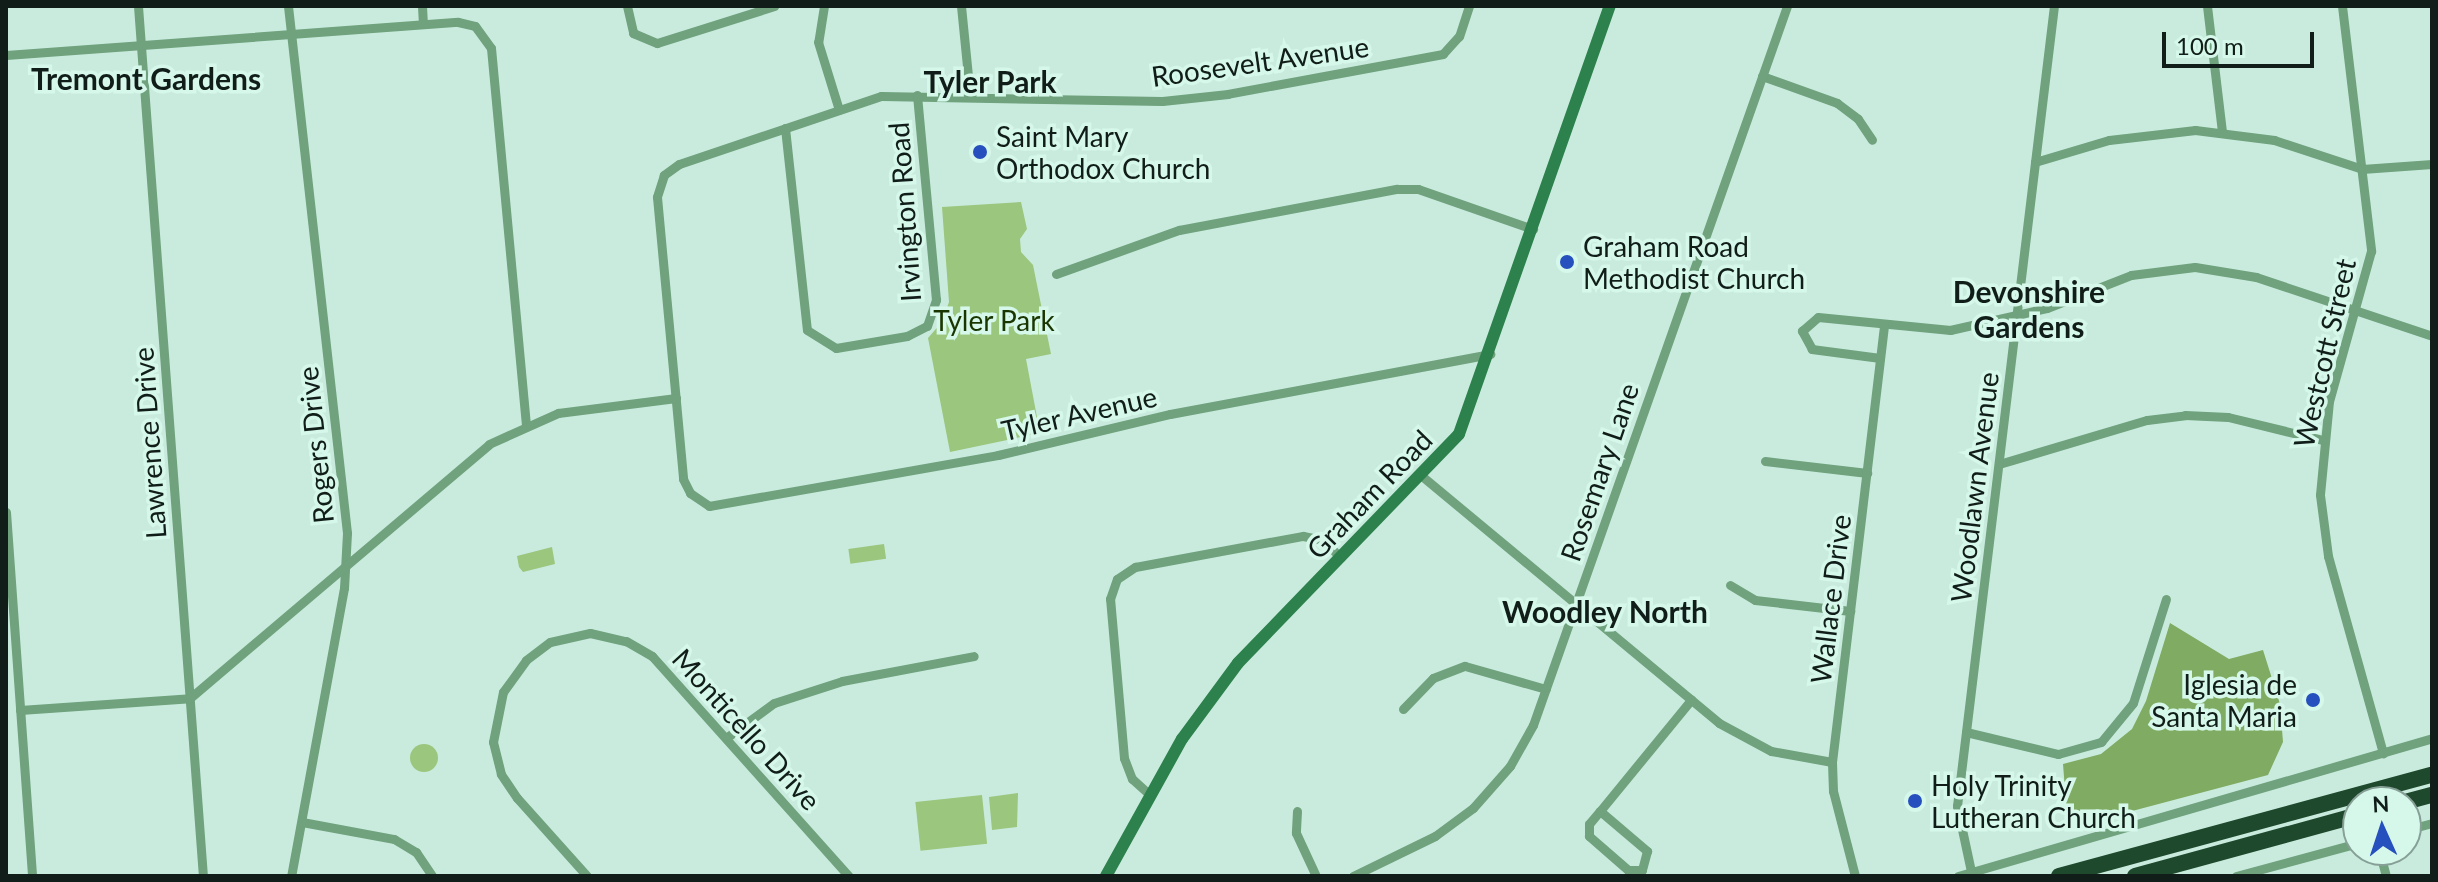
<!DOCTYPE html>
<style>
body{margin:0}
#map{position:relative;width:2438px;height:882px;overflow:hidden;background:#c9ebde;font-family:Lato,sans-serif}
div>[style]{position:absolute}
.green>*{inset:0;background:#9ac67d;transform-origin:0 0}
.round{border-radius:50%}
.forest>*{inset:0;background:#7fab62}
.street>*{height:9px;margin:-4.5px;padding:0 4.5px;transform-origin:4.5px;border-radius:4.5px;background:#6fa27d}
.secondary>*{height:12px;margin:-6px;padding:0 6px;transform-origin:6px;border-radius:6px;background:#2c814c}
.highway>*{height:16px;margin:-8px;padding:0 8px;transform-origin:8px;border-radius:8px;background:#1e492c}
.dots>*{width:22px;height:22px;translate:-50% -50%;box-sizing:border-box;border:4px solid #d6f8eb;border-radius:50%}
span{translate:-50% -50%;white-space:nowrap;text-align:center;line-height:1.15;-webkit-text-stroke:7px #d6f8eb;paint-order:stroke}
.street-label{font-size:28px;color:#101d18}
.poi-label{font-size:28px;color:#101d18}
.left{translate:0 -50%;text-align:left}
.right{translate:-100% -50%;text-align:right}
.park-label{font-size:28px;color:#1a3600}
.neighbourhood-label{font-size:30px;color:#101d18;font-weight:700}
.frame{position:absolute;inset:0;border:8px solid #101d18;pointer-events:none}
.north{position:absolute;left:2342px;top:786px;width:80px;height:80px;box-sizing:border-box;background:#d6f8eb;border:2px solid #87a097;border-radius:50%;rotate:357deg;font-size:22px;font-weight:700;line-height:32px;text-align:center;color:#101d18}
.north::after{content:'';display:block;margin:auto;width:28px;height:36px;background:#2650be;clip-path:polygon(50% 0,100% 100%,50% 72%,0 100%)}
.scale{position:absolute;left:2162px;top:32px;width:152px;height:36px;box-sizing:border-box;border:4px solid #101d18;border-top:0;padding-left:10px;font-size:24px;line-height:28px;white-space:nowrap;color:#101d18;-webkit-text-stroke:6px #d6f8eb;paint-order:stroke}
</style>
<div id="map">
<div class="green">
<div style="clip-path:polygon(1021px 202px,1027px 229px,1020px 239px,1021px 252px,1033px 265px,1051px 354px,1026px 359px,1040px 433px,950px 452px,928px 338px,942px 322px,949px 302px,942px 207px)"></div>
<div style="left:884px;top:544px;width:15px;height:36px;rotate:82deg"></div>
<div style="clip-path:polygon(552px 547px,555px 564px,523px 572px,519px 567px,517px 556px)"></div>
<div class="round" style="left:410px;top:744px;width:28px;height:28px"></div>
<div style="clip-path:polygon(1018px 793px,1017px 827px,992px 830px,989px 797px)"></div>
<div style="left:982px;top:795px;width:49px;height:67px;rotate:84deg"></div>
</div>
<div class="forest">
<div style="clip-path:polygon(2170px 623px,2229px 659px,2263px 650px,2280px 704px,2283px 742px,2268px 775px,2068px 828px,2063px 764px,2101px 754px,2132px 729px,2146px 701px)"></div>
</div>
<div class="street">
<div style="left:138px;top:6px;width:872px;rotate:85.73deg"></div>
<div style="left:288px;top:6px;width:530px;rotate:83.61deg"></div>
<div style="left:347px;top:533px;width:55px;rotate:93.1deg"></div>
<div style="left:344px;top:588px;width:293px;rotate:100.4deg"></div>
<div style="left:422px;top:6px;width:18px;rotate:87deg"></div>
<div style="left:627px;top:6px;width:28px;rotate:77deg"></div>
<div style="left:633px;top:33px;width:26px;rotate:23deg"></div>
<div style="left:657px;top:43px;width:123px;rotate:-17.5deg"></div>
<div style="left:824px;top:6px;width:36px;rotate:99deg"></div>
<div style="left:818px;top:42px;width:71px;rotate:72.8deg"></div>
<div style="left:961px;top:6px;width:90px;rotate:84.3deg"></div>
<div style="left:1469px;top:6px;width:32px;rotate:108deg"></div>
<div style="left:1459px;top:36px;width:24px;rotate:132deg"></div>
<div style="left:1443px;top:54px;width:219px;rotate:169.5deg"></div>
<div style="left:1228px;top:94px;width:66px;rotate:173.9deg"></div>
<div style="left:1162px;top:101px;width:281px;rotate:-179deg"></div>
<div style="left:881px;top:96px;width:213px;rotate:161.4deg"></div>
<div style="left:679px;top:164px;width:19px;rotate:144deg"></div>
<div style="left:664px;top:175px;width:23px;rotate:108deg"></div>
<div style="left:657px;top:197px;width:283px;rotate:84.7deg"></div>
<div style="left:683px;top:479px;width:16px;rotate:63deg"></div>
<div style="left:690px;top:493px;width:23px;rotate:34deg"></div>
<div style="left:709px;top:506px;width:293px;rotate:-10deg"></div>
<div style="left:998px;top:455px;width:177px;rotate:-13.4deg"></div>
<div style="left:1170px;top:414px;width:326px;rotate:-10.6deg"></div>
<div style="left:2207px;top:6px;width:127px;rotate:83.2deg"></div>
<div style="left:2342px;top:6px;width:247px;rotate:83.2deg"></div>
<div style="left:2371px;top:251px;width:156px;rotate:105.6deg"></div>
<div style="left:2329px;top:401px;width:94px;rotate:95.5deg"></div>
<div style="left:2320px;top:495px;width:62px;rotate:82.5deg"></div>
<div style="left:2328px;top:556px;width:205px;rotate:74.4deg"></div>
<div style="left:6px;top:55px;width:453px;rotate:-4.2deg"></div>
<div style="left:458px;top:22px;width:17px;rotate:13deg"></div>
<div style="left:475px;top:26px;width:27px;rotate:54deg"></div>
<div style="left:491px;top:48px;width:378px;rotate:84.7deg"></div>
<div style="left:1762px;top:76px;width:80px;rotate:19.8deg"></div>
<div style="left:1837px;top:103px;width:26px;rotate:37deg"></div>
<div style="left:1858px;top:119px;width:25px;rotate:56deg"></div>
<div style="left:785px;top:128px;width:203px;rotate:83.8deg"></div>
<div style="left:807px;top:330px;width:34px;rotate:32deg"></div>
<div style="left:836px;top:348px;width:72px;rotate:-9.6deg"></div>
<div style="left:907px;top:336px;width:22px;rotate:-27deg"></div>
<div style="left:927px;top:326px;width:28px;rotate:-71deg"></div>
<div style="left:936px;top:300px;width:206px;rotate:-95.3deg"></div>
<div style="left:2035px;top:162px;width:77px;rotate:-16.6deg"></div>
<div style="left:2109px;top:140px;width:87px;rotate:-6.6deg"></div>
<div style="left:2195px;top:130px;width:80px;rotate:7.2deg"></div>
<div style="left:2274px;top:140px;width:93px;rotate:18.2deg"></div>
<div style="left:2362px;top:169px;width:70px;rotate:-4.1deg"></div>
<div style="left:1056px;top:274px;width:131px;rotate:-19.7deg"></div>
<div style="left:1179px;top:230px;width:222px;rotate:-10.7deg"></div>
<div style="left:1397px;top:189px;width:21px"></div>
<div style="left:1418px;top:189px;width:122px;rotate:19.2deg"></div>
<div style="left:1880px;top:358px;width:69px;rotate:-172.5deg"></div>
<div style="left:1812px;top:349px;width:21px;rotate:-119deg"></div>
<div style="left:1802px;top:331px;width:21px;rotate:-41deg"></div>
<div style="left:1818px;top:317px;width:133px;rotate:5.6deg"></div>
<div style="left:1950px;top:330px;width:99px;rotate:-12.8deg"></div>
<div style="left:2047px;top:308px;width:90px;rotate:-21.4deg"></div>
<div style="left:2131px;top:275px;width:64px;rotate:-7.1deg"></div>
<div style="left:2195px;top:267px;width:62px;rotate:9.3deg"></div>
<div style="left:2256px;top:277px;width:186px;rotate:18.5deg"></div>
<div style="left:1765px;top:461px;width:103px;rotate:6.7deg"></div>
<div style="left:1999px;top:464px;width:154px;rotate:-16.6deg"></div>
<div style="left:2147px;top:420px;width:38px;rotate:-7deg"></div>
<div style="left:2185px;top:415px;width:43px;rotate:2.7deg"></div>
<div style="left:2228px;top:417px;width:97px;rotate:13.7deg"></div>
<div style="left:1423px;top:477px;width:385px;rotate:39.7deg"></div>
<div style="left:1719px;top:723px;width:59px;rotate:28.3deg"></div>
<div style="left:1771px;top:751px;width:62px;rotate:10.2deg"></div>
<div style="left:6px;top:512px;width:365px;rotate:85.9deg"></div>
<div style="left:1730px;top:585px;width:29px;rotate:31deg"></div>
<div style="left:1755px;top:600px;width:96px;rotate:6.6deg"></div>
<div style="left:1403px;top:709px;width:43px;rotate:-45.9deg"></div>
<div style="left:1433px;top:678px;width:34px;rotate:-21deg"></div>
<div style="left:1465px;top:666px;width:84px;rotate:15.9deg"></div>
<div style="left:20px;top:710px;width:170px;rotate:-4deg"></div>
<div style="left:190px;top:698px;width:392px;rotate:-40.3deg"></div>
<div style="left:489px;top:444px;width:76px;rotate:-24.2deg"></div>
<div style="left:558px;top:413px;width:119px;rotate:-7.2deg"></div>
<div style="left:1966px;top:732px;width:95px;rotate:13.4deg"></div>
<div style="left:2058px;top:754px;width:45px;rotate:-15.6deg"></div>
<div style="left:2101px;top:742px;width:50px;rotate:-50.6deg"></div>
<div style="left:2133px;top:703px;width:109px;rotate:-72.4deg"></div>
<div style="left:726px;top:738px;width:59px;rotate:-36.1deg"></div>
<div style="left:774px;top:703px;width:71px;rotate:-17.9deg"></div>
<div style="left:842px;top:681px;width:134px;rotate:-10.7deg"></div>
<div style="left:1150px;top:795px;width:24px;rotate:-138deg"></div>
<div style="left:1132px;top:779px;width:22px;rotate:-111deg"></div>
<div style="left:1124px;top:758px;width:160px;rotate:-95deg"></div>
<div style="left:1110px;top:599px;width:21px;rotate:-71deg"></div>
<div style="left:1117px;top:579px;width:22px;rotate:-34deg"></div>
<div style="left:1135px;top:567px;width:171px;rotate:-10.5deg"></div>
<div style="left:1303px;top:536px;width:20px;rotate:11deg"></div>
<div style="left:1323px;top:540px;width:25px;rotate:45deg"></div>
<div style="left:1297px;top:811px;width:22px;rotate:93deg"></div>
<div style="left:1296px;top:833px;width:47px;rotate:65.1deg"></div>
<div style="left:1600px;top:811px;width:62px;rotate:40.4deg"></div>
<div style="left:1647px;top:851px;width:20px;rotate:105deg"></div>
<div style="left:1642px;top:870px;width:14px;rotate:180deg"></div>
<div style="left:1628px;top:870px;width:52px;rotate:-138.9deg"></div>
<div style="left:1589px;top:836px;width:12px;rotate:-90deg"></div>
<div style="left:1589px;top:824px;width:17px;rotate:-50deg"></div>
<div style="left:1600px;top:811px;width:144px;rotate:-50.7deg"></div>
<div style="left:302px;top:822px;width:94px;rotate:10.5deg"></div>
<div style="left:394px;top:839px;width:26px;rotate:31deg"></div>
<div style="left:416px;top:852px;width:29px;rotate:56deg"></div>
<div style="left:2406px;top:830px;width:27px;rotate:-15deg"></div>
<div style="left:2379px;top:850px;width:27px;rotate:75deg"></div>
<div style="left:587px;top:876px;width:105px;rotate:-131.9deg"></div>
<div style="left:517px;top:798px;width:29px;rotate:-124deg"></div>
<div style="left:501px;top:774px;width:33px;rotate:-104deg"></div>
<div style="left:493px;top:742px;width:51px;rotate:-78.7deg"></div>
<div style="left:503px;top:692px;width:39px;rotate:-54deg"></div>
<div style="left:526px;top:660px;width:30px;rotate:-37deg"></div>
<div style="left:550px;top:642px;width:41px;rotate:-12.7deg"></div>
<div style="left:590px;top:633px;width:37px;rotate:13deg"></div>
<div style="left:626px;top:641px;width:30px;rotate:30deg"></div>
<div style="left:652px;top:656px;width:295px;rotate:48.2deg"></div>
<div style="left:1353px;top:876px;width:91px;rotate:-26deg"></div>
<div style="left:1435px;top:836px;width:47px;rotate:-36.4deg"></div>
<div style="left:1473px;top:808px;width:56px;rotate:-48.6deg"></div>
<div style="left:1510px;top:766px;width:47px;rotate:-60.7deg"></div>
<div style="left:1533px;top:725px;width:763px;rotate:-70.54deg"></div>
<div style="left:1855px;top:876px;width:88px;rotate:-104.5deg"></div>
<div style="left:1833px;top:791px;width:29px;rotate:-92deg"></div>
<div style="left:1832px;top:762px;width:439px;rotate:-83.2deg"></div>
<div style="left:1958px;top:876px;width:494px;rotate:-16.2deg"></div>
<div style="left:1972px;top:876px;width:72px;rotate:-102.1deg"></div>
<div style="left:1957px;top:806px;width:806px;rotate:-83.09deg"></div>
<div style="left:2236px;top:876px;width:126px;rotate:-15.1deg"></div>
</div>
<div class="secondary">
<div style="left:1106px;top:876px;width:157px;rotate:-61deg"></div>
<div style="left:1182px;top:739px;width:94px;rotate:-53.6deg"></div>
<div style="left:1238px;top:663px;width:318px;rotate:-46deg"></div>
<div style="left:1459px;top:434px;width:454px;rotate:-70.6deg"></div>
</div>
<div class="highway">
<div style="left:2405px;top:802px;width:28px;rotate:-15deg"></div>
<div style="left:2059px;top:876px;width:386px;rotate:-15.2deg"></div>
<div style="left:2135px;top:876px;width:231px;rotate:-15.3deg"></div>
</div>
<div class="dots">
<div style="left:980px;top:152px;background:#2650be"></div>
<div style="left:1567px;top:262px;background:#2650be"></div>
<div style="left:2313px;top:700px;background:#2650be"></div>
<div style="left:1915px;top:801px;background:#2650be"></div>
</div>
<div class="street-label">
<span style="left:1260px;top:61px;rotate:-8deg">Roosevelt Avenue</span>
<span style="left:904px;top:212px;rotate:-94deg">Irvington Road</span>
<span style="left:2324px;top:353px;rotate:-77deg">Westcott Street</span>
<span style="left:1079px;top:413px;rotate:-13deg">Tyler Avenue</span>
<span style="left:149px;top:443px;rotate:-94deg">Lawrence Drive</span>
<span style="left:315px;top:445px;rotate:-96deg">Rogers Drive</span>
<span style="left:1599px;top:472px;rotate:-71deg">Rosemary Lane</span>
<span style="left:1974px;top:487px;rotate:-83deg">Woodlawn Avenue</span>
<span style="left:1369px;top:494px;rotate:-46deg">Graham Road</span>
<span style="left:1830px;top:599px;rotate:-83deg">Wallace Drive</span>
<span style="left:747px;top:729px;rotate:48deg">Monticello Drive</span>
</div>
<div class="poi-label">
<span class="left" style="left:996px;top:152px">Saint Mary<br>Orthodox Church</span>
<span class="left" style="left:1583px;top:262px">Graham Road<br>Methodist Church</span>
<span class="right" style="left:2297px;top:700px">Iglesia de<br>Santa Maria</span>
<span class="left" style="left:1931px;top:801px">Holy Trinity<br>Lutheran Church</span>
</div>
<div class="park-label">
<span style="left:994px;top:320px">Tyler Park</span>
</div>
<div class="neighbourhood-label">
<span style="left:146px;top:78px">Tremont Gardens</span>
<span style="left:990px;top:81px">Tyler Park</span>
<span style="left:2029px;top:308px">Devonshire<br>Gardens</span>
<span style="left:1605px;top:611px">Woodley North</span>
</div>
<div class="frame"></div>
<div class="north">N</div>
<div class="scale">100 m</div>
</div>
